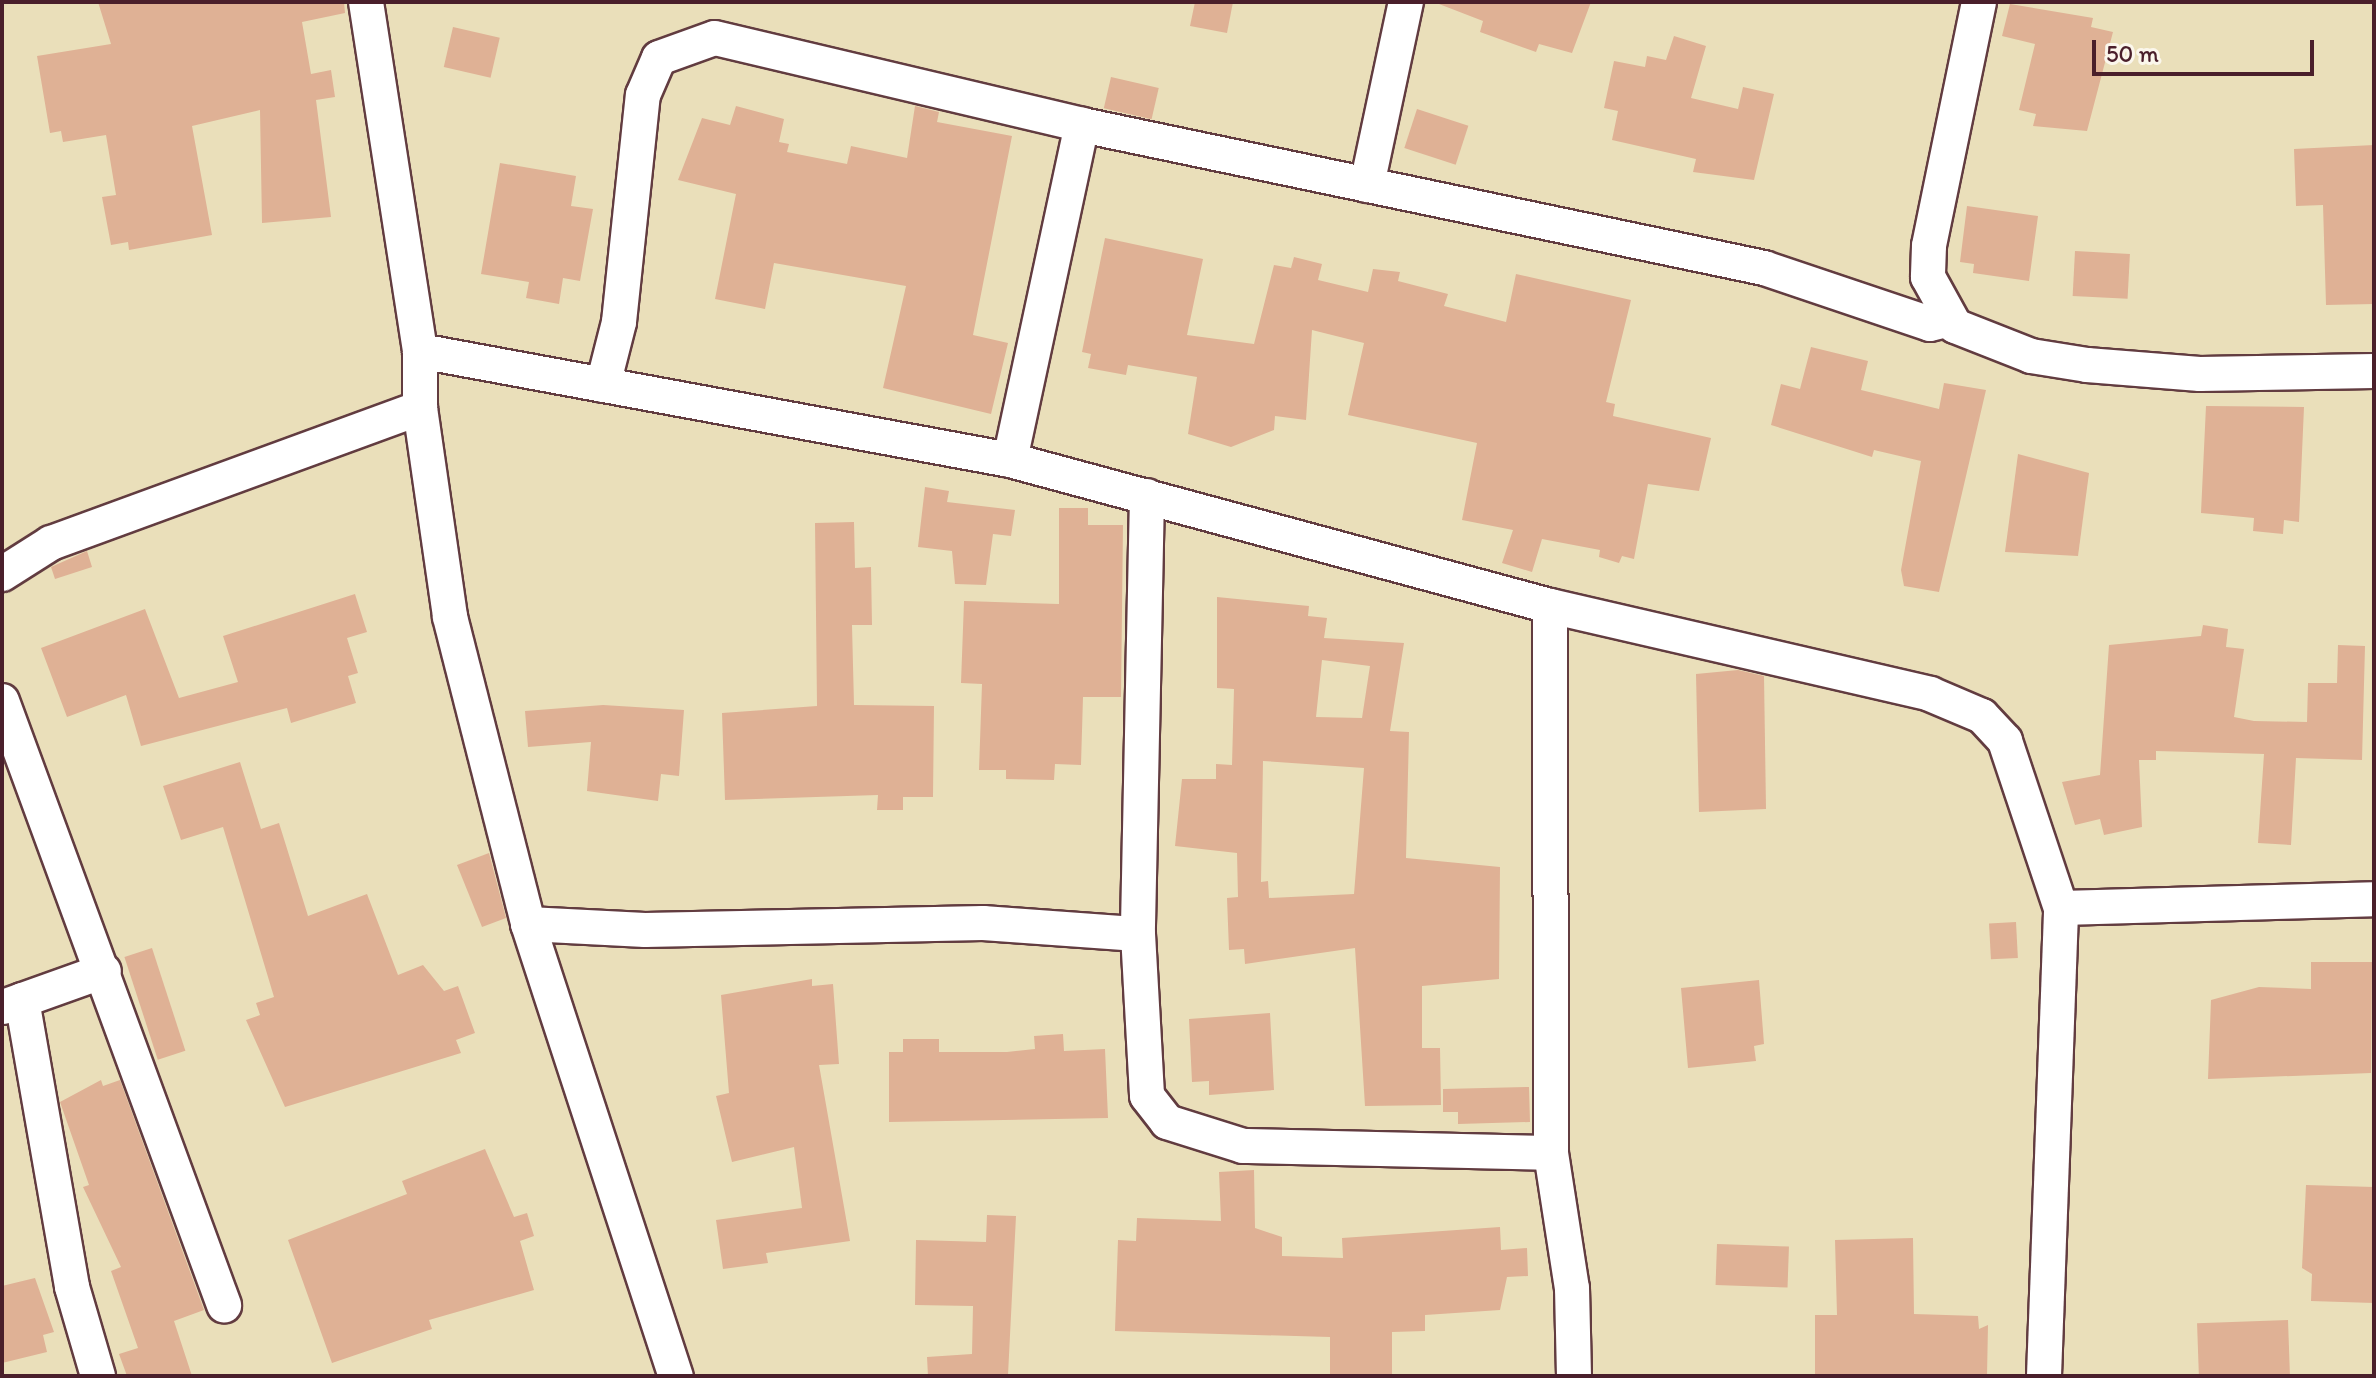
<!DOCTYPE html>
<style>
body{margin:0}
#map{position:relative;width:2376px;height:1378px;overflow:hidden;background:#eadfba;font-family:Itim,sans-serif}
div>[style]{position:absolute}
.building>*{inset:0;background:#dfb195;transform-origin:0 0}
.roads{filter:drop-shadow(2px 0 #623c40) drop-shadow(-2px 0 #623c40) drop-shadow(0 2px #623c40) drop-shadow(0 -2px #623c40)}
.street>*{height:34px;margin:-17px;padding:0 17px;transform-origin:17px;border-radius:17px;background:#fff}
span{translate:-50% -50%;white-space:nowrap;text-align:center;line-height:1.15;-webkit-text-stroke:7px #fbf7ec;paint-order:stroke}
.frame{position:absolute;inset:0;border:4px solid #4a1f2b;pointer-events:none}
.scale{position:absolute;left:2092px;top:40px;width:222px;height:36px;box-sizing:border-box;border:4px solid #4a1f2b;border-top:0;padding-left:10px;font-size:24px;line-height:28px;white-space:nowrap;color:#4a1f2b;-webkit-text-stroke:6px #fbf7ec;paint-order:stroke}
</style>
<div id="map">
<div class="building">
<div style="clip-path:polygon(98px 2px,344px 2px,345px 13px,302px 22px,311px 74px,331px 70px,335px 97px,316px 100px,331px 217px,262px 223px,260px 110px,192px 126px,212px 235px,129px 250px,128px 242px,111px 245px,102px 197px,116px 195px,106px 135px,63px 142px,61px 131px,50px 133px,37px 56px,111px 44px)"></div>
<div style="clip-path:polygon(1195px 2px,1233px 2px,1227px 33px,1190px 26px)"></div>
<div style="clip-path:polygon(1591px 2px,1572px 53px,1539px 44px,1536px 52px,1480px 32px,1483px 21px,1439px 4px)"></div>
<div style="clip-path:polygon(2010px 4px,2093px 18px,2091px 27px,2113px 32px,2087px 131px,2033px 126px,2036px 114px,2019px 110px,2035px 44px,2002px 36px)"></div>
<div style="left:453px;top:27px;width:48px;height:41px;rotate:13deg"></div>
<div style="clip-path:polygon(1674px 36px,1706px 46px,1691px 98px,1738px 109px,1743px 87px,1774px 94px,1754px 180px,1693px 172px,1696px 159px,1612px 140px,1618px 111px,1604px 108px,1614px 61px,1645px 67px,1647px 56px,1666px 60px)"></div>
<div style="left:1111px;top:77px;width:49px;height:32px;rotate:13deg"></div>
<div style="clip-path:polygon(736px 106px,784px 119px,779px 142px,789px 144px,787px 152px,847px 164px,851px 146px,907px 158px,915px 106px,939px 112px,937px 122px,1012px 136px,973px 335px,1008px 343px,991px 414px,883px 388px,906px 286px,774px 263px,765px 309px,715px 299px,736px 194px,678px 180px,702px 118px,730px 125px)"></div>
<div style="left:1417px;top:109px;width:54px;height:41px;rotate:18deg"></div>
<div style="clip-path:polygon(2374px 145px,2374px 304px,2326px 305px,2323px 205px,2296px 206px,2294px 149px)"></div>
<div style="clip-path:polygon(500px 163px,576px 176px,571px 206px,593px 209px,580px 281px,563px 278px,559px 304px,526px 298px,529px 282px,481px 274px)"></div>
<div style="clip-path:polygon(1967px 206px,2038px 216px,2029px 281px,1973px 273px,1974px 264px,1960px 262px)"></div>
<div style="clip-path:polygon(1105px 238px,1203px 259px,1187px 335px,1254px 344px,1274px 265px,1291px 268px,1294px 257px,1322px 264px,1318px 280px,1368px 292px,1373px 269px,1400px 272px,1398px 281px,1448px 294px,1444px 306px,1506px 322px,1516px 274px,1631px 300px,1606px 402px,1615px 404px,1613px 416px,1711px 438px,1699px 491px,1648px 484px,1634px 559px,1622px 556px,1619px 563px,1599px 557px,1600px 550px,1542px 539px,1532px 572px,1502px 563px,1513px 530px,1462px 520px,1477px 443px,1348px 415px,1364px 343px,1312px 330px,1306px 420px,1275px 416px,1274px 430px,1231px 447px,1188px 434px,1197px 377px,1128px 365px,1126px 375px,1088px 368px,1091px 354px,1082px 352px)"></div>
<div style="left:2075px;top:251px;width:55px;height:45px;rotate:3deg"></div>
<div style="clip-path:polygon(1811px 347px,1868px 361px,1861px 390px,1939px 409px,1944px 383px,1986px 390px,1939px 592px,1904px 586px,1901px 570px,1921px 461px,1874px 450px,1872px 457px,1771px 425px,1781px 384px,1800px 389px)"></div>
<div style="clip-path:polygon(2206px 406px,2304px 407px,2299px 522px,2284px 520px,2283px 534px,2253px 531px,2254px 518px,2201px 513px)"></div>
<div style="clip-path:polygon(2018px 454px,2089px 473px,2078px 556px,2005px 552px)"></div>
<div style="clip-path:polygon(925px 487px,949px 491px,947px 502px,1015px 510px,1011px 536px,993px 534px,986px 585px,955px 584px,952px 551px,918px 547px)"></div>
<div style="clip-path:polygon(1059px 508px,1088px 508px,1088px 525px,1123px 525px,1121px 697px,1083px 697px,1081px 765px,1055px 764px,1054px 780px,1006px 779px,1006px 770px,979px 770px,982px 684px,961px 683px,964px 601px,1059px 604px)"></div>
<div style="clip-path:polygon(854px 522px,855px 568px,871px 567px,872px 625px,852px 625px,854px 705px,934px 706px,933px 797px,903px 797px,903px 810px,877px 810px,878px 795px,725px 800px,722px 713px,817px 706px,815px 523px)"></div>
<div style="clip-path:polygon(87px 551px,92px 567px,55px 579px,51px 567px)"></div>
<div style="clip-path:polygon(355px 594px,367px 632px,347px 638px,358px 673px,348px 676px,356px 703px,291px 723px,287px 708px,141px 746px,126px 695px,67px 717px,41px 648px,145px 609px,179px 698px,238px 682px,223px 636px)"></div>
<div style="clip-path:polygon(evenodd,1217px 597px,1309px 606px,1308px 616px,1327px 618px,1324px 638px,1404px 643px,1390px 731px,1409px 732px,1406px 858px,1500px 867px,1499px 979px,1422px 986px,1422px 1048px,1440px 1048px,1441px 1105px,1365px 1106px,1355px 948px,1245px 964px,1244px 949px,1229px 950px,1227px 898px,1238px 897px,1237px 853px,1175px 846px,1182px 779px,1216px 779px,1216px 764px,1232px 765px,1234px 689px,1217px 688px,1217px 597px,1322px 660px,1370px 666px,1362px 718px,1316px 717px,1322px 660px,1217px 597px,1263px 761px,1364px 768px,1354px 894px,1269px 898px,1268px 881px,1261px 882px,1263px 761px)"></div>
<div style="clip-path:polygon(2203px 625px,2228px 629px,2226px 647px,2244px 649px,2234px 717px,2254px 721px,2307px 722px,2308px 683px,2337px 683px,2338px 645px,2365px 646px,2362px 760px,2296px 758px,2291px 845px,2258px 843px,2264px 754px,2156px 751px,2156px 760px,2139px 760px,2142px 827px,2104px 835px,2100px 819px,2075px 825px,2062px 782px,2100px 775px,2109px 645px,2201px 636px)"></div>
<div style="clip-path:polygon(1738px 670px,1764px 676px,1766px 809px,1699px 812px,1696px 674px)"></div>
<div style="clip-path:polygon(603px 705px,684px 710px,679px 776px,661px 774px,658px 801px,587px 791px,591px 742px,528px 747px,525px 711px)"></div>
<div style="clip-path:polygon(240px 762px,261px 829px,279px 823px,308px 916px,367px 894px,398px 975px,423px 965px,444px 991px,458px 986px,475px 1033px,456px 1040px,461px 1053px,285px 1107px,246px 1020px,260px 1015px,256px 1003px,274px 997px,223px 827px,181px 840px,163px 786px)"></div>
<div style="clip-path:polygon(489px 853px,506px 918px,482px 927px,457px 865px)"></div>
<div style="left:2016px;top:922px;width:36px;height:27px;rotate:87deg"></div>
<div style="left:152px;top:948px;width:108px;height:29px;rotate:72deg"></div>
<div style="clip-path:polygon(2311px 962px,2372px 962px,2371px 1073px,2208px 1079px,2211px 1000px,2259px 987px,2311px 989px)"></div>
<div style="clip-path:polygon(812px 979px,812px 986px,833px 984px,839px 1064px,819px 1065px,850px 1241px,766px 1253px,768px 1263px,723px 1269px,716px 1220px,802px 1208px,794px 1147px,732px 1162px,716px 1096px,729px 1093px,721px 995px)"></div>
<div style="clip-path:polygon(1759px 980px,1764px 1044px,1754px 1046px,1756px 1061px,1688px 1068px,1681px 988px)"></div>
<div style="clip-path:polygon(1270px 1013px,1274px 1090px,1209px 1095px,1209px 1081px,1192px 1082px,1189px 1019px)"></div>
<div style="clip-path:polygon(1063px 1034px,1064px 1051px,1105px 1049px,1108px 1118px,889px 1122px,889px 1052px,903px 1052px,903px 1039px,939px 1039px,939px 1052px,1007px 1052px,1035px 1049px,1034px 1036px)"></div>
<div style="clip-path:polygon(101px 1080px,103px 1086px,120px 1080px,204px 1310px,174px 1321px,192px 1376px,127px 1376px,119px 1354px,138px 1348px,111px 1271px,121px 1267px,83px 1187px,89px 1185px,60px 1102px)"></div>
<div style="clip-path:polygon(1529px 1087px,1530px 1122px,1458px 1124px,1458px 1112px,1443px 1112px,1443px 1089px)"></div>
<div style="clip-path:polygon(485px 1149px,514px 1217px,527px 1213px,534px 1236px,520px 1241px,534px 1290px,429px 1320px,432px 1329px,332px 1363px,288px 1240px,407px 1194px,402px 1181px)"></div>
<div style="clip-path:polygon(1254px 1170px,1255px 1228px,1282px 1237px,1282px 1256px,1343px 1258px,1342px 1238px,1500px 1227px,1501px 1250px,1527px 1248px,1528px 1276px,1507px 1277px,1500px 1310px,1425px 1315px,1425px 1331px,1392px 1332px,1392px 1376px,1330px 1376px,1330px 1337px,1115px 1331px,1118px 1240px,1136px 1241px,1137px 1218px,1221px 1221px,1219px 1172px)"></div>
<div style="clip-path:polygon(2306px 1185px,2374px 1187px,2374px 1303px,2311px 1301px,2312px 1274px,2302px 1268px)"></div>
<div style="clip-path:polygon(987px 1215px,1016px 1216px,1008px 1375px,928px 1376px,927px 1357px,972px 1354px,973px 1306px,915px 1305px,916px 1240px,986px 1242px)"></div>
<div style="clip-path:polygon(1913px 1238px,1914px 1314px,1978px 1316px,1979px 1329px,1988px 1325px,1987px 1376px,1815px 1376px,1815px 1315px,1837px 1315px,1835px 1240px)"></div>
<div style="left:1717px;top:1244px;width:72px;height:41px;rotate:2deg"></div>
<div style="clip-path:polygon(35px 1278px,54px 1332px,43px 1335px,47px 1352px,2px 1363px,2px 1286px)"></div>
<div style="left:2288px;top:1320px;width:56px;height:91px;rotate:88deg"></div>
</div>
<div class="roads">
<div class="street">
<div style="left:366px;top:2px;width:353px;rotate:81.2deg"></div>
<div style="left:420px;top:351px;width:57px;rotate:90deg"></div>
<div style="left:420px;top:408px;width:211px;rotate:81.8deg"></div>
<div style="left:450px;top:617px;width:317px;rotate:75.7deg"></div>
<div style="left:528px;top:924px;width:476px;rotate:71.9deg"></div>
<div style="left:1979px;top:2px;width:249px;rotate:101.6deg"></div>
<div style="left:1929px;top:246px;width:31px;rotate:92deg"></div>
<div style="left:1928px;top:277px;width:56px;rotate:61.1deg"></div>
<div style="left:1955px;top:326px;width:82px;rotate:21.5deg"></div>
<div style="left:2031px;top:356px;width:57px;rotate:9.1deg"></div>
<div style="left:2087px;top:365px;width:113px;rotate:4.6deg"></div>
<div style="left:2200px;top:374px;width:174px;rotate:-1deg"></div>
<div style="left:1367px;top:185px;width:187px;rotate:-78deg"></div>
<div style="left:420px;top:351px;width:600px;rotate:10.47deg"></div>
<div style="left:1010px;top:460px;width:559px;rotate:15.13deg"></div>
<div style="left:1550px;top:606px;width:390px;rotate:13deg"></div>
<div style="left:1930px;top:694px;width:56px;rotate:22.9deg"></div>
<div style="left:1982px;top:716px;width:34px;rotate:47deg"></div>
<div style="left:2005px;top:741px;width:176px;rotate:71.5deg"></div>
<div style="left:2061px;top:908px;width:313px;rotate:-1.6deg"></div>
<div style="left:603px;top:385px;width:65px;rotate:-75.7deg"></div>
<div style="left:619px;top:322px;width:228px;rotate:-84deg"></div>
<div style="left:643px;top:95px;width:40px;rotate:-66.6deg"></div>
<div style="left:659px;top:58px;width:59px;rotate:-19.7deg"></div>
<div style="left:715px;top:38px;width:377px;rotate:13.3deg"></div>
<div style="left:1082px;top:125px;width:697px;rotate:11.84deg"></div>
<div style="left:1764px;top:268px;width:175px;rotate:18.6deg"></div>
<div style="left:1930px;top:324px;width:21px;rotate:-14deg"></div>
<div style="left:1010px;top:460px;width:343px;rotate:-77.9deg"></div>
<div style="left:1147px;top:496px;width:438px;rotate:91.2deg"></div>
<div style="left:1138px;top:934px;width:162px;rotate:86.8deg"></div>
<div style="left:1147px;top:1096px;width:33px;rotate:52deg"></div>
<div style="left:1167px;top:1122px;width:80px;rotate:17.5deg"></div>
<div style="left:1243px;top:1146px;width:308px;rotate:1.3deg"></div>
<div style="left:2px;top:574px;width:58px;rotate:-32.3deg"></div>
<div style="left:51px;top:543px;width:393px;rotate:-20.1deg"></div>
<div style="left:1550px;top:606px;width:547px;rotate:89.9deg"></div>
<div style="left:1551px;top:1153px;width:137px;rotate:81.2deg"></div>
<div style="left:1572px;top:1288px;width:88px;rotate:88.7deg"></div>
<div style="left:2px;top:701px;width:644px;rotate:69.82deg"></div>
<div style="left:528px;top:924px;width:117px;rotate:2.9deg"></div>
<div style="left:645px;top:930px;width:338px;rotate:-1.2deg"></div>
<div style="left:983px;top:923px;width:155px;rotate:4.1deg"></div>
<div style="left:22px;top:1000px;width:291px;rotate:80.1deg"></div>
<div style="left:72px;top:1287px;width:93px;rotate:73.7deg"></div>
<div style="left:3px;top:1007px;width:107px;rotate:-19.6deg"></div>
<div style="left:2044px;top:1376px;width:468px;rotate:-87.9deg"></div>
</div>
</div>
<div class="frame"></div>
<div class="scale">50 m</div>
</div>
